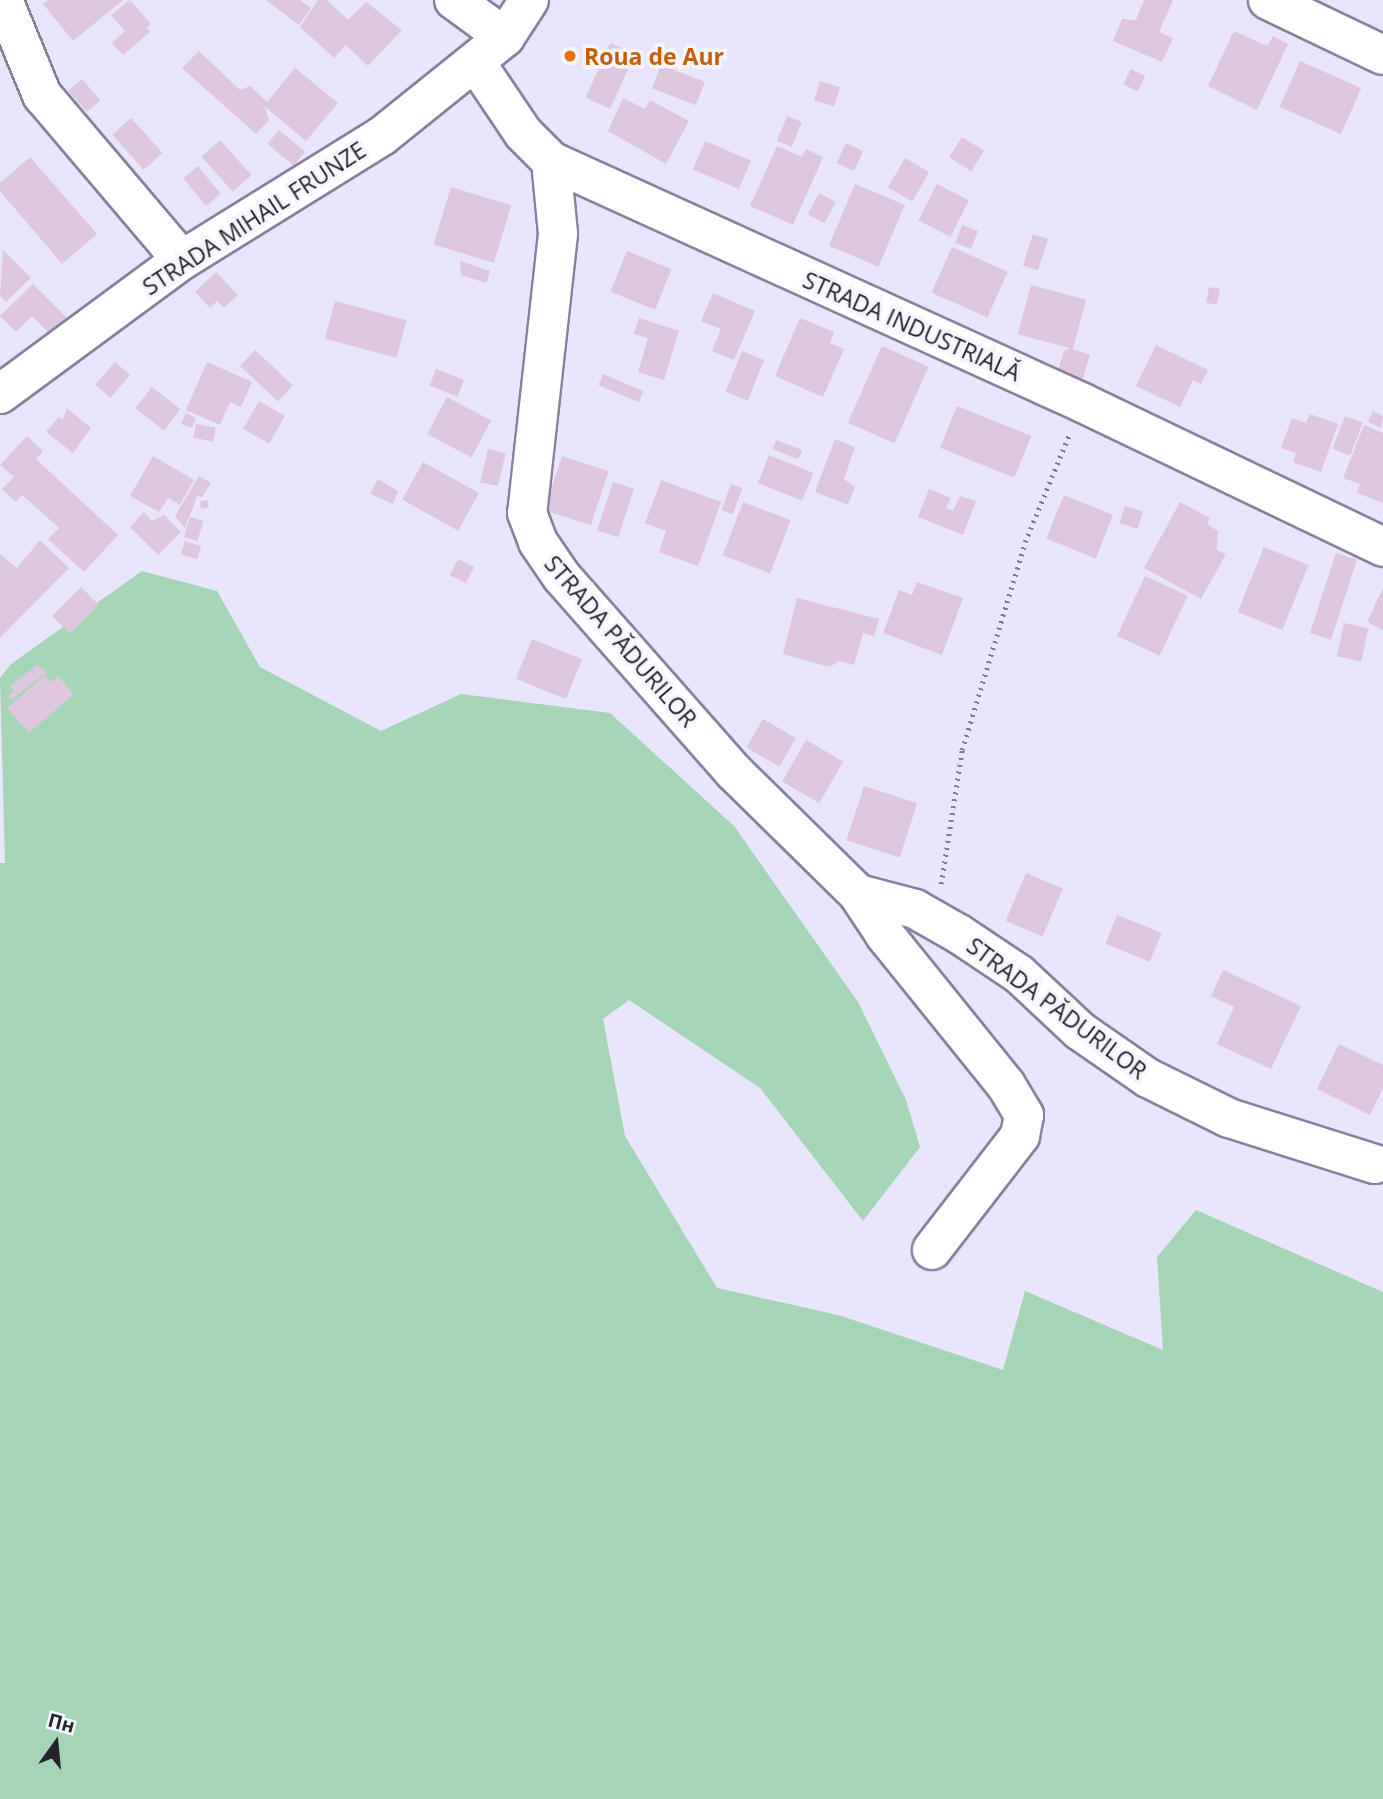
<!DOCTYPE html>
<meta charset="utf-8">
<style>
body{margin:0}
#map{position:relative;width:1383px;height:1799px;overflow:hidden;background:#e9e5fd;font-family:"Open Sans",sans-serif}
div>[style]{position:absolute}
.green>*{inset:0;background:#a3d5b6}
.building>*{inset:0;background:#dec6de;transform-origin:0 0}
.path>*{height:4.5px;margin-top:-2.25px;transform-origin:0;background:repeating-linear-gradient(90deg,#7e7b8c 0 2px,transparent 0 7px)}
.roads{filter:drop-shadow(2px 0 #86819d) drop-shadow(-2px 0 #86819d) drop-shadow(0 2px #86819d) drop-shadow(0 -2px #86819d)}
.minor>*{height:38px;margin:-19px;padding:0 19px;transform-origin:19px;border-radius:19px;background:#fff}
.dots>*{width:19px;height:19px;translate:-50% -50%;box-sizing:border-box;border:4px solid #f6f5fb;border-radius:50%}
span{translate:-50% -50%;white-space:nowrap;text-align:center;line-height:1.15;-webkit-text-stroke:7px #f6f5fb;paint-order:stroke}
.food-label{font-size:23px;color:#c56008;font-weight:700}
.left{translate:0 -50%;text-align:left}
.street-label{font-size:23px;color:#24222d}
.north{position:absolute;left:21px;top:1708px;width:70px;height:70px;-webkit-text-stroke:5px #f6f5fb;paint-order:stroke;rotate:15deg;font-size:19px;font-weight:700;line-height:28px;text-align:center;color:#24222d}
.north::after{content:'';display:block;margin:auto;width:24px;height:32px;background:#24222d;clip-path:polygon(50% 0,100% 100%,50% 72%,0 100%)}
</style>
<div id="map">
<div class="green">
<div style="clip-path:polygon(142px 571px,217px 591px,260px 667px,381px 731px,461px 694px,610px 713px,734px 826px,858px 1002px,906px 1100px,920px 1147px,863px 1221px,760px 1088px,629px 1000px,603px 1019px,625px 1136px,717px 1288px,838px 1315px,1003px 1370px,1025px 1291px,1163px 1350px,1157px 1257px,1196px 1210px,1383px 1292px,1383px 1799px,0 1799px,0 863px,5px 863px,0 678px,11px 664px)"></div>
</div>
<div class="building">
<div style="clip-path:polygon(48px 0,123px 0,73px 41px,43px 4px)"></div>
<div style="clip-path:polygon(130px 0,151px 24px,147px 28px,150px 32px,123px 55px,112px 43px,125px 31px,111px 15px)"></div>
<div style="clip-path:polygon(266px 0,300px 0,311px 8px,299px 25px)"></div>
<div style="clip-path:polygon(318px 0,327px 0,348px 20px,366px 2px,402px 30px,368px 66px,346px 45px,334px 58px,300px 27px)"></div>
<div style="clip-path:polygon(1144px 0,1173px 0,1159px 32px,1173px 38px,1162px 62px,1113px 41px,1122px 19px,1136px 20px)"></div>
<div style="clip-path:polygon(1234px 31px,1267px 46px,1273px 36px,1288px 44px,1257px 110px,1208px 86px)"></div>
<div style="left:610px;top:43px;width:27px;height:60px;rotate:24deg"></div>
<div style="clip-path:polygon(199px 51px,240px 90px,250px 86px,267px 102px,295px 68px,338px 103px,306px 141px,264px 106px,269px 120px,256px 134px,182px 68px)"></div>
<div style="left:1300px;top:61px;width:67px;height:50px;rotate:24deg"></div>
<div style="left:661px;top:65px;width:47px;height:25px;rotate:21deg"></div>
<div style="left:1131px;top:69px;width:16px;height:17px;rotate:27deg"></div>
<div style="left:82px;top:79px;width:28px;height:18px;rotate:49deg"></div>
<div style="left:820px;top:81px;width:21px;height:20px;rotate:17deg"></div>
<div style="clip-path:polygon(623px 98px,645px 109px,650px 100px,689px 121px,666px 164px,608px 131px)"></div>
<div style="left:787px;top:116px;width:16px;height:27px;rotate:22deg"></div>
<div style="left:131px;top:118px;width:47px;height:25px;rotate:48deg"></div>
<div style="left:279px;top:130px;width:34px;height:18px;rotate:40deg"></div>
<div style="left:962px;top:137px;width:26px;height:24px;rotate:32deg"></div>
<div style="left:220px;top:140px;width:47px;height:25px;rotate:48deg"></div>
<div style="left:705px;top:141px;width:50px;height:31px;rotate:23deg"></div>
<div style="left:846px;top:143px;width:19px;height:22px;rotate:25deg"></div>
<div style="clip-path:polygon(777px 146px,802px 157px,806px 149px,823px 157px,793px 225px,750px 206px)"></div>
<div style="clip-path:polygon(30px 157px,97px 234px,62px 264px,0 191px,0 183px)"></div>
<div style="left:905px;top:158px;width:28px;height:34px;rotate:30deg"></div>
<div style="left:198px;top:166px;width:36px;height:19px;rotate:51deg"></div>
<div style="left:855px;top:184px;width:54px;height:67px;rotate:23deg"></div>
<div style="left:937px;top:184px;width:36px;height:41px;rotate:27deg"></div>
<div style="left:451px;top:187px;width:63px;height:60px;rotate:17deg"></div>
<div style="left:819px;top:193px;width:19px;height:24px;rotate:28deg"></div>
<div style="left:962px;top:225px;width:17px;height:19px;rotate:21deg"></div>
<div style="left:1033px;top:234px;width:16px;height:33px;rotate:18deg"></div>
<div style="left:952px;top:247px;width:61px;height:50px;rotate:24deg"></div>
<div style="clip-path:polygon(3px 250px,31px 278px,6px 302px,0 296px)"></div>
<div style="left:627px;top:251px;width:48px;height:44px;rotate:22deg"></div>
<div style="clip-path:polygon(460px 261px,490px 271px,486px 283px,461px 275px)"></div>
<div style="clip-path:polygon(216px 272px,238px 295px,224px 308px,217px 301px,210px 308px,195px 292px)"></div>
<div style="clip-path:polygon(33px 284px,68px 319px,51px 335px,32px 316px,16px 332px,0 316px)"></div>
<div style="left:1031px;top:285px;width:57px;height:51px;rotate:15deg"></div>
<div style="left:1209px;top:287px;width:11px;height:16px;rotate:10deg"></div>
<div style="clip-path:polygon(713px 293px,755px 311px,734px 360px,712px 351px,721px 329px,701px 321px)"></div>
<div style="left:335px;top:301px;width:74px;height:39px;rotate:15deg"></div>
<div style="clip-path:polygon(639px 318px,679px 331px,664px 380px,638px 372px,648px 338px,634px 334px)"></div>
<div style="clip-path:polygon(800px 318px,834px 332px,830px 343px,844px 349px,823px 397px,775px 376px)"></div>
<div style="clip-path:polygon(1156px 345px,1208px 370px,1201px 384px,1193px 380px,1180px 407px,1136px 386px)"></div>
<div style="left:882px;top:346px;width:51px;height:84px;rotate:24deg"></div>
<div style="clip-path:polygon(1070px 348px,1090px 355px,1082px 381px,1057px 373px,1064px 351px)"></div>
<div style="left:255px;top:350px;width:52px;height:22px;rotate:43deg"></div>
<div style="left:742px;top:351px;width:24px;height:44px;rotate:22deg"></div>
<div style="left:115px;top:362px;width:20px;height:30px;rotate:41deg"></div>
<div style="clip-path:polygon(207px 362px,252px 382px,241px 407px,230px 402px,220px 425px,186px 410px)"></div>
<div style="left:436px;top:369px;width:30px;height:18px;rotate:21deg"></div>
<div style="left:603px;top:374px;width:44px;height:12px;rotate:23deg"></div>
<div style="left:152px;top:387px;width:36px;height:27px;rotate:38deg"></div>
<div style="left:447px;top:397px;width:50px;height:42px;rotate:28deg"></div>
<div style="left:259px;top:401px;width:30px;height:32px;rotate:30deg"></div>
<div style="left:957px;top:406px;width:80px;height:45px;rotate:22deg"></div>
<div style="clip-path:polygon(67px 408px,91px 428px,73px 453px,46px 432px,59px 417px,63px 419px)"></div>
<div style="clip-path:polygon(1373px 411px,1383px 416px,1381px 428px,1368px 422px)"></div>
<div style="clip-path:polygon(186px 413px,196px 418px,192px 428px,181px 424px)"></div>
<div style="clip-path:polygon(1310px 414px,1338px 424px,1321px 472px,1293px 462px,1296px 453px,1281px 448px,1292px 418px,1306px 423px)"></div>
<div style="left:1345px;top:416px;width:19px;height:35px;rotate:21deg"></div>
<div style="left:196px;top:424px;width:20px;height:14px;rotate:11deg"></div>
<div style="clip-path:polygon(1364px 425px,1383px 433px,1383px 503px,1357px 493px,1360px 484px,1343px 478px)"></div>
<div style="clip-path:polygon(27px 436px,43px 451px,36px 459px,118px 535px,84px 572px,48px 539px,59px 528px,22px 495px,16px 502px,2px 489px,14px 477px,0 465px)"></div>
<div style="clip-path:polygon(835px 439px,855px 447px,844px 479px,855px 487px,848px 505px,815px 492px)"></div>
<div style="left:776px;top:440px;width:28px;height:10px;rotate:21deg"></div>
<div style="left:488px;top:449px;width:18px;height:34px;rotate:13deg"></div>
<div style="left:769px;top:455px;width:48px;height:30px;rotate:22deg"></div>
<div style="clip-path:polygon(153px 456px,194px 480px,180px 505px,168px 498px,159px 512px,130px 496px)"></div>
<div style="left:562px;top:456px;width:49px;height:57px;rotate:18deg"></div>
<div style="left:423px;top:462px;width:64px;height:43px;rotate:29deg"></div>
<div style="clip-path:polygon(199px 476px,211px 483px,202px 497px,197px 496px,185px 528px,175px 516px)"></div>
<div style="clip-path:polygon(378px 479px,398px 491px,393px 504px,370px 494px)"></div>
<div style="clip-path:polygon(661px 480px,721px 502px,698px 566px,659px 552px,666px 531px,645px 523px)"></div>
<div style="left:613px;top:482px;width:22px;height:51px;rotate:18deg"></div>
<div style="left:731px;top:484px;width:12px;height:28px;rotate:20deg"></div>
<div style="clip-path:polygon(929px 489px,951px 498px,946px 508px,953px 511px,960px 496px,976px 501px,963px 535px,918px 517px)"></div>
<div style="left:1064px;top:495px;width:53px;height:47px;rotate:22deg"></div>
<div style="clip-path:polygon(207px 500px,209px 507px,201px 509px,200px 501px)"></div>
<div style="left:743px;top:502px;width:51px;height:57px;rotate:21deg"></div>
<div style="clip-path:polygon(1180px 502px,1210px 518px,1207px 524px,1218px 531px,1217px 550px,1226px 554px,1201px 599px,1144px 568px)"></div>
<div style="left:1125px;top:506px;width:19px;height:18px;rotate:18deg"></div>
<div style="clip-path:polygon(144px 512px,152px 521px,164px 515px,181px 532px,158px 555px,130px 527px)"></div>
<div style="left:190px;top:517px;width:14px;height:21px;rotate:17deg"></div>
<div style="clip-path:polygon(40px 540px,69px 568px,0 638px,0 554px,17px 568px)"></div>
<div style="left:185px;top:541px;width:17px;height:14px;rotate:17deg"></div>
<div style="left:1264px;top:547px;width:48px;height:70px;rotate:22deg"></div>
<div style="left:1336px;top:553px;width:22px;height:84px;rotate:18deg"></div>
<div style="left:458px;top:559px;width:18px;height:18px;rotate:27deg"></div>
<div style="left:1145px;top:576px;width:47px;height:66px;rotate:25deg"></div>
<div style="clip-path:polygon(917px 582px,963px 598px,942px 655px,883px 633px,899px 590px,912px 595px)"></div>
<div style="left:81px;top:587px;width:25px;height:41px;rotate:45deg"></div>
<div style="clip-path:polygon(1383px 588px,1383px 630px,1367px 622px)"></div>
<div style="clip-path:polygon(797px 598px,879px 619px,874px 636px,863px 633px,854px 665px,839px 661px,830px 667px,783px 654px)"></div>
<div style="left:1344px;top:623px;width:25px;height:34px;rotate:12deg"></div>
<div style="left:532px;top:639px;width:54px;height:43px;rotate:22deg"></div>
<div style="clip-path:polygon(37px 665px,47px 672px,11px 700px,8px 696px,14px 691px,10px 686px)"></div>
<div style="clip-path:polygon(45px 675px,51px 682px,58px 676px,74px 694px,29px 733px,7px 708px)"></div>
<div style="left:763px;top:719px;width:38px;height:33px;rotate:30deg"></div>
<div style="left:806px;top:740px;width:43px;height:48px;rotate:30deg"></div>
<div style="left:864px;top:786px;width:56px;height:57px;rotate:18deg"></div>
<div style="left:1026px;top:873px;width:40px;height:52px;rotate:23deg"></div>
<div style="left:1117px;top:915px;width:48px;height:31px;rotate:22deg"></div>
<div style="clip-path:polygon(1223px 970px,1301px 1006px,1271px 1069px,1217px 1044px,1234px 1007px,1211px 996px)"></div>
<div style="clip-path:polygon(1339px 1044px,1383px 1065px,1383px 1088px,1370px 1115px,1317px 1089px)"></div>
</div>
<div class="path">
<div style="left:941px;top:884px;width:136px;rotate:-81.1deg"></div>
<div style="left:962px;top:750px;width:217px;rotate:-73.1deg"></div>
<div style="left:1025px;top:542px;width:118px;rotate:-67.6deg"></div>
</div>
<div class="roads">
<div class="minor">
<div style="left:3px;top:0;width:103px;rotate:67.7deg"></div>
<div style="left:42px;top:95px;width:216px;rotate:49.7deg"></div>
<div style="left:454px;top:0;width:63px;rotate:36deg"></div>
<div style="left:1268px;top:0;width:127px;rotate:25.6deg"></div>
<div style="left:476px;top:63px;width:84px;rotate:56.1deg"></div>
<div style="left:523px;top:133px;width:40px;rotate:45deg"></div>
<div style="left:551px;top:161px;width:584px;rotate:24.46deg"></div>
<div style="left:1083px;top:403px;width:333px;rotate:25.6deg"></div>
<div style="left:551px;top:161px;width:73px;rotate:84.5deg"></div>
<div style="left:558px;top:234px;width:281px;rotate:96.3deg"></div>
<div style="left:527px;top:513px;width:31px;rotate:69deg"></div>
<div style="left:538px;top:542px;width:42px;rotate:55.6deg"></div>
<div style="left:562px;top:577px;width:260px;rotate:48.6deg"></div>
<div style="left:734px;top:772px;width:174px;rotate:44.5deg"></div>
<div style="left:858px;top:894px;width:59px;rotate:14.7deg"></div>
<div style="left:915px;top:909px;width:51px;rotate:29.6deg"></div>
<div style="left:959px;top:934px;width:72px;rotate:33.7deg"></div>
<div style="left:1019px;top:974px;width:83px;rotate:43.1deg"></div>
<div style="left:1080px;top:1031px;width:83px;rotate:34.7deg"></div>
<div style="left:1148px;top:1078px;width:90px;rotate:26.3deg"></div>
<div style="left:1229px;top:1118px;width:153px;rotate:17.5deg"></div>
<div style="left:0;top:394px;width:226px;rotate:-36.4deg"></div>
<div style="left:182px;top:260px;width:235px;rotate:-31.8deg"></div>
<div style="left:382px;top:136px;width:158px;rotate:-38.8deg"></div>
<div style="left:505px;top:37px;width:44px;rotate:-57deg"></div>
<div style="left:858px;top:894px;width:49px;rotate:56.6deg"></div>
<div style="left:885px;top:935px;width:193px;rotate:51.1deg"></div>
<div style="left:1006px;top:1085px;width:35px;rotate:59deg"></div>
<div style="left:1024px;top:1115px;width:21px;rotate:101deg"></div>
<div style="left:1020px;top:1136px;width:144px;rotate:127.7deg"></div>
</div>
</div>
<div class="dots">
<div style="left:570px;top:56px;background:#e8710a"></div>
</div>
<div class="food-label">
<span class="left" style="left:584px;top:56px">Roua de Aur</span>
</div>
<div class="street-label">
<span style="left:254px;top:218px;rotate:-33deg">STRADA MIHAIL FRUNZE</span>
<span style="left:912px;top:326px;rotate:24deg">STRADA INDUSTRIALĂ</span>
<span style="left:621px;top:641px;rotate:49deg">STRADA PĂDURILOR</span>
<span style="left:1057px;top:1008px;rotate:37deg">STRADA PĂDURILOR</span>
</div>
<div class="north">Пн</div>
</div>
